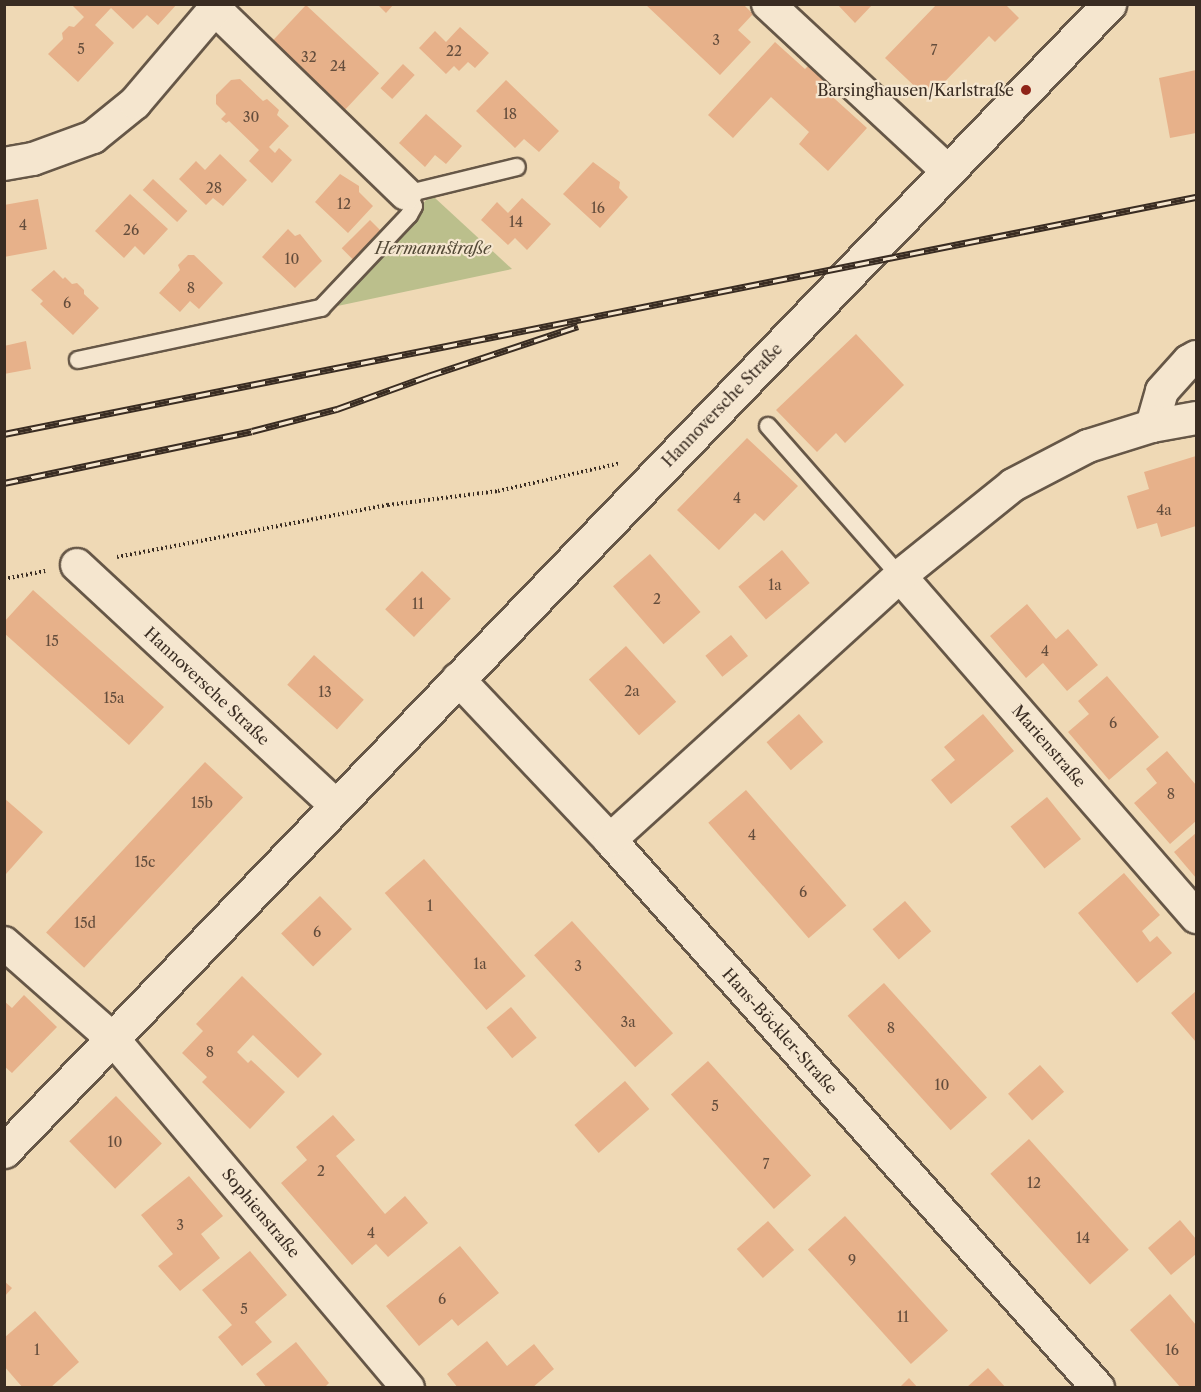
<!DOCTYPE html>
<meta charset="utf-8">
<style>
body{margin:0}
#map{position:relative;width:1201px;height:1392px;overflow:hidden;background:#efd9b5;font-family:"Libre Caslon Text",serif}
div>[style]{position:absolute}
.green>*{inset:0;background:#bbbf8c}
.building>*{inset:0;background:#e7b18a;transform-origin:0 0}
.path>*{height:4px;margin-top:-2px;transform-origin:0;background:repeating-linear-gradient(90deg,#392c22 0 1.5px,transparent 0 4.5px)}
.roads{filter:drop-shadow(2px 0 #665747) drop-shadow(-2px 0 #665747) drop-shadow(0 2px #665747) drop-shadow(0 -2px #665747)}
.lane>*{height:16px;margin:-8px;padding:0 8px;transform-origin:8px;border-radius:8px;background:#f5e6cf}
.street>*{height:32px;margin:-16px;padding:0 16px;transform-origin:16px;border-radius:16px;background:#f5e6cf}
.secondary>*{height:33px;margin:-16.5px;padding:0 16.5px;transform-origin:16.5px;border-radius:16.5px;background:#f5e6cf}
.rail>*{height:7px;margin-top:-3.5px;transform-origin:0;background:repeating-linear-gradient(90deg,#f5e6cf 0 14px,#392c22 0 28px);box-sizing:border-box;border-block:2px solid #392c22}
.dots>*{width:16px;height:16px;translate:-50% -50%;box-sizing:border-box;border:3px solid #f5e6cf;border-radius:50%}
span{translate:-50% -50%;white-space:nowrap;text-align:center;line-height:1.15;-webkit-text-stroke:4.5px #f5e6cf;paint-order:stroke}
.number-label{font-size:14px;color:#644d3c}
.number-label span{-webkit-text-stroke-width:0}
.poi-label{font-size:16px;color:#392c22}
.right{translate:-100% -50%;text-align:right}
.park-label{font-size:16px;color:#534937;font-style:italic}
.street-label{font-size:16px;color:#392c22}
.frame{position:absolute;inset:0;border:6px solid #392c22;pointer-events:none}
</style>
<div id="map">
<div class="green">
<div style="clip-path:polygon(428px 198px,435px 198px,512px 269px,328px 308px)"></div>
</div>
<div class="building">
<div style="clip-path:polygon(71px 4px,177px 4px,158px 25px,147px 15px,133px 29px,111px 8px,95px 25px,114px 43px,78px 82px,48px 54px,63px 39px,62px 33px,69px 26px,74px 27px,84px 17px)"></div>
<div style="clip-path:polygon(377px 4px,394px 4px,386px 13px)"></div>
<div style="clip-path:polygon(645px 4px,743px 4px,753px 14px,738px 30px,751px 42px,720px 75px)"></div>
<div style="clip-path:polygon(837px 4px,873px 4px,855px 23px)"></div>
<div style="clip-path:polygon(937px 4px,1005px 4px,1019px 18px,995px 42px,989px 36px,928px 99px,885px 58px)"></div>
<div style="left:306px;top:5px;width:100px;height:53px;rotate:43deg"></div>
<div style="clip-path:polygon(460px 27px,489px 53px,475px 68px,468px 62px,459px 71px,454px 66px,446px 74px,419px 48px,435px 31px,446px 42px)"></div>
<div style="clip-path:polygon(775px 42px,805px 69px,810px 64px,831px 83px,825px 90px,867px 128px,828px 171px,799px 144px,809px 132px,771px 97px,733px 138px,708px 115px)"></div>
<div style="left:403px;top:64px;width:16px;height:33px;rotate:43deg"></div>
<div style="clip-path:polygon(1196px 70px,1196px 133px,1170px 138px,1159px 78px)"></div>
<div style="clip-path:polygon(240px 79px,263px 101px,267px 99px,279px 110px,277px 115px,289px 126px,269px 147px,275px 153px,279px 148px,292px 160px,272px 183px,249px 161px,259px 150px,229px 121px,226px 123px,221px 119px,226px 114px,216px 104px,216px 95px,231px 80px)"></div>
<div style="clip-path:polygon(506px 80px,559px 131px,539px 152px,524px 139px,515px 148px,476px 111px)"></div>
<div style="clip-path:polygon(426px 114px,462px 146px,446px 164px,435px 155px,425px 167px,399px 143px)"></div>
<div style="clip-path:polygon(220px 154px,247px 180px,223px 206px,213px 198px,206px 205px,179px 179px,196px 161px,205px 170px)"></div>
<div style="clip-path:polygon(593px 162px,620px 182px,619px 188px,628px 197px,600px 228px,563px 194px)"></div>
<div style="clip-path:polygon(340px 174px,359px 186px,359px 192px,373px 206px,348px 233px,315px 202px)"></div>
<div style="left:153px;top:179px;width:47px;height:15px;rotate:43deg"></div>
<div style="clip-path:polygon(130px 194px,168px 229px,144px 255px,135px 246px,124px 258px,95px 231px)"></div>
<div style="clip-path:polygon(522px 198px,551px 224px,527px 250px,515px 238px,508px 245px,481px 220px,497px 202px,508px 213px)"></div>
<div style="clip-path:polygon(38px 199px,47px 249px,4px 257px,4px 205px)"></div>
<div style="left:370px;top:220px;width:18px;height:40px;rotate:45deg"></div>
<div style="clip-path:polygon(288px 229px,295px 236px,300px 234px,322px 261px,295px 288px,262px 257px)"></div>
<div style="clip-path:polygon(188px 255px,194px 255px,223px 283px,199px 309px,190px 301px,180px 312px,159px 293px,180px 270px,178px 265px)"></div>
<div style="clip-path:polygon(54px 270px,63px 279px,65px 277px,72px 284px,77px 283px,84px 290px,84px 294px,99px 308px,73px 335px,40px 304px,43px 301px,31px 290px)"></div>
<div style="clip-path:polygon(856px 334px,904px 385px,845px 443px,836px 433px,817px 452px,776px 410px)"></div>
<div style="clip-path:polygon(26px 341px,31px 369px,4px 374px,4px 346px)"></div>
<div style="clip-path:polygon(747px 438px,798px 486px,764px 521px,755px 513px,719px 550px,677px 510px)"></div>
<div style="clip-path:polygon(1196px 456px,1196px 526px,1161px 537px,1157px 523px,1137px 529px,1127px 496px,1149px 489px,1144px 472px)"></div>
<div style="left:782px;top:550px;width:43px;height:57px;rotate:50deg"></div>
<div style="left:650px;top:554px;width:77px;height:49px;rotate:49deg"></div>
<div style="left:422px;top:571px;width:40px;height:53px;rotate:44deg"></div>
<div style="clip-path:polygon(33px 590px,164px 707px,129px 745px,4px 633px,4px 622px)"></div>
<div style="clip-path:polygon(1027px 604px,1056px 639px,1068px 629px,1098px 665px,1067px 691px,1043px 663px,1026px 678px,990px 636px)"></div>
<div style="left:731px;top:635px;width:27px;height:33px;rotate:51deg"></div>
<div style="left:626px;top:646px;width:75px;height:50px;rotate:48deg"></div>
<div style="left:314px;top:655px;width:67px;height:40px;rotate:42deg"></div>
<div style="clip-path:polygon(1107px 676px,1159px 737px,1109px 780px,1068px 732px,1089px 714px,1078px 701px)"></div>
<div style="left:799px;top:714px;width:37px;height:43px;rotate:49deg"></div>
<div style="clip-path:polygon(983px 714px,1014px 751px,951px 804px,931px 780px,955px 760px,944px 747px)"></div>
<div style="clip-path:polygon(1167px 751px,1196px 785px,1196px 821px,1170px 844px,1134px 803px,1157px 783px,1146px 769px)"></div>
<div style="left:205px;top:762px;width:52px;height:233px;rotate:43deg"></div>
<div style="left:746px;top:790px;width:153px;height:50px;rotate:49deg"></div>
<div style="left:1047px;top:797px;width:54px;height:47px;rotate:51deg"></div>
<div style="clip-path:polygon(4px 798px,43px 832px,6px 874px,4px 872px)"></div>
<div style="clip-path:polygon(1196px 833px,1196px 878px,1174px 852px)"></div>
<div style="left:424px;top:859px;width:155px;height:52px;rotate:49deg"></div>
<div style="clip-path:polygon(1124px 873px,1160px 915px,1142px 931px,1150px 942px,1157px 936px,1172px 953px,1137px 983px,1078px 913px)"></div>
<div style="left:320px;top:896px;width:46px;height:54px;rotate:46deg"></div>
<div style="left:905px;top:901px;width:40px;height:43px;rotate:49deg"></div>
<div style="left:572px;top:921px;width:151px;height:51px;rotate:48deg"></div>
<div style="clip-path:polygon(242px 976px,322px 1054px,298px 1078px,253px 1035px,237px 1052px,248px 1063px,251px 1060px,285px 1092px,250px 1129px,202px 1082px,207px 1077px,182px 1053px,203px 1031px,196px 1024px)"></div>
<div style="left:884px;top:983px;width:154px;height:49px;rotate:48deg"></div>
<div style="clip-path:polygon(1196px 991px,1196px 1042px,1171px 1013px)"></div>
<div style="clip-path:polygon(24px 995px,57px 1027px,12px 1073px,4px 1066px,4px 1001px,12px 1008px)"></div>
<div style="left:511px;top:1007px;width:40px;height:32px;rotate:50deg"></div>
<div style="left:708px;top:1061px;width:154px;height:50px;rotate:48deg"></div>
<div style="left:1040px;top:1065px;width:36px;height:43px;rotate:48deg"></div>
<div style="left:625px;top:1081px;width:37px;height:67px;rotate:49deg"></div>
<div style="left:116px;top:1096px;width:66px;height:65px;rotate:46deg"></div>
<div style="clip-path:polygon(333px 1115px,355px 1140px,336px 1156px,385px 1214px,405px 1196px,428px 1223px,388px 1257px,376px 1244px,352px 1265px,281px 1183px,307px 1160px,296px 1147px)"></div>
<div style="left:1029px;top:1139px;width:149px;height:52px;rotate:48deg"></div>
<div style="clip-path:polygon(189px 1176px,223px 1216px,201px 1234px,220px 1258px,180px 1291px,158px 1266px,173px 1254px,141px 1215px)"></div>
<div style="left:845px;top:1216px;width:154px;height:50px;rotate:48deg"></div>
<div style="clip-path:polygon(1180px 1220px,1196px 1239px,1196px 1254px,1171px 1275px,1148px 1248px)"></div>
<div style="left:768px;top:1221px;width:39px;height:42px;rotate:48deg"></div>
<div style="clip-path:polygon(460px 1246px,499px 1293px,458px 1326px,452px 1319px,419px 1346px,386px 1306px)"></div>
<div style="clip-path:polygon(250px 1251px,287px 1295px,255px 1322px,272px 1342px,242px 1366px,218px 1337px,232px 1325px,202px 1290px)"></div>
<div style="clip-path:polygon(4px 1281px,12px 1288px,4px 1297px)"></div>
<div style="clip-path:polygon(1170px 1294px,1196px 1325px,1196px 1388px,1181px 1388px,1130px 1330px)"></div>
<div style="clip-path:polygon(35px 1311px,79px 1362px,50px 1388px,23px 1388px,4px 1366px,4px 1338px)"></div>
<div style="clip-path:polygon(487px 1341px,507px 1366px,534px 1344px,554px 1369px,532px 1388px,458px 1388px,447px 1374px)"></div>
<div style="clip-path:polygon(296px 1342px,329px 1383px,324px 1388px,267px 1388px,256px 1374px)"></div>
<div style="clip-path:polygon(988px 1368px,1006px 1388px,966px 1388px)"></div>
<div style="clip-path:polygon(909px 1378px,918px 1388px,899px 1388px)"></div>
</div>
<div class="path">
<div style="left:117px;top:557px;width:276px;rotate:-10.9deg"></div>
<div style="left:388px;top:505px;width:111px;rotate:-7.3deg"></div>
<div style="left:498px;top:491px;width:125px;rotate:-12.9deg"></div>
<div style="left:4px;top:579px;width:42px;rotate:-11deg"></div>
</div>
<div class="roads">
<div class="lane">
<div style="left:78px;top:360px;width:249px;rotate:-12.1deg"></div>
<div style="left:321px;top:308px;width:128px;rotate:-46.6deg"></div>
<div style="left:409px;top:215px;width:10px;rotate:-61deg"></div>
<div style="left:414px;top:206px;width:14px;rotate:-124deg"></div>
<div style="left:406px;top:194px;width:114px;rotate:-13.7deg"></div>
<div style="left:768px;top:426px;width:200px;rotate:48.7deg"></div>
</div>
<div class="street">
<div style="left:768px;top:4px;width:246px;rotate:42.9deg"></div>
<div style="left:216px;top:10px;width:264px;rotate:44.1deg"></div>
<div style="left:4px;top:164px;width:29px;rotate:-10deg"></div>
<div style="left:33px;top:159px;width:64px;rotate:-20.1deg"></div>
<div style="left:93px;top:137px;width:54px;rotate:-39deg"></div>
<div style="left:135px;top:103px;width:130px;rotate:-49.7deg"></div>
<div style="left:1152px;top:426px;width:36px;rotate:-74deg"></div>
<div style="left:1162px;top:391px;width:40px;rotate:-48deg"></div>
<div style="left:1189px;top:361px;width:8px;rotate:-30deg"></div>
<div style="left:77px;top:565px;width:354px;rotate:42.9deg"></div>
<div style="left:900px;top:576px;width:452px;rotate:49deg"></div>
<div style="left:458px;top:679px;width:221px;rotate:46.6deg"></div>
<div style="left:610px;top:840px;width:734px;rotate:48.31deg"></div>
<div style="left:610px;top:840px;width:392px;rotate:-42.3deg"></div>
<div style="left:900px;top:576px;width:145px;rotate:-38.8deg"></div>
<div style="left:1013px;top:485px;width:85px;rotate:-27.5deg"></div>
<div style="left:1088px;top:446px;width:67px;rotate:-17.4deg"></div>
<div style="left:1152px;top:426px;width:45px;rotate:-10.3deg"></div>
<div style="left:4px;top:943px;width:145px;rotate:41.4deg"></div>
<div style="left:113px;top:1039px;width:457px;rotate:49.8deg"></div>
</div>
<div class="secondary">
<div style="left:4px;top:1151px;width:1593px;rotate:-46.07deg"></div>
</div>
</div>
<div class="rail">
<div style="left:4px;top:434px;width:1215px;rotate:-11.25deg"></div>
<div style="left:4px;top:483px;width:253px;rotate:-11.8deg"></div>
<div style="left:252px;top:431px;width:88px;rotate:-14.5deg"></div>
<div style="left:337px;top:409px;width:97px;rotate:-19.9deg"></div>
<div style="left:428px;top:376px;width:158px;rotate:-18.4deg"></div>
</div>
<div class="dots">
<div style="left:1026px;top:90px;background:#8f2418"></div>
</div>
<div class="number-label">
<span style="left:716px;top:40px">3</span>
<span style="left:81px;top:49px">5</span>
<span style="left:934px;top:50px">7</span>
<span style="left:454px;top:51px">22</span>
<span style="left:309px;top:57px">32</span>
<span style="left:338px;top:66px">24</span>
<span style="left:510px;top:114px">18</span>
<span style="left:251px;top:117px">30</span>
<span style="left:214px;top:188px">28</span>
<span style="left:344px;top:204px">12</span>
<span style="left:598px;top:208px">16</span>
<span style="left:516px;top:222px">14</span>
<span style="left:23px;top:225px">4</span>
<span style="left:131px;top:230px">26</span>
<span style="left:292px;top:259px">10</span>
<span style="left:191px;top:288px">8</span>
<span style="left:67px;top:303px">6</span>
<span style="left:737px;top:498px">4</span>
<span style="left:1164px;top:510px">4a</span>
<span style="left:775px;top:585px">1a</span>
<span style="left:657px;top:599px">2</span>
<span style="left:418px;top:604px">11</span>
<span style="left:52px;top:641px">15</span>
<span style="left:1045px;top:651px">4</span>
<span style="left:632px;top:691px">2a</span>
<span style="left:325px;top:692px">13</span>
<span style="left:114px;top:698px">15a</span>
<span style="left:1113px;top:723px">6</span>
<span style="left:1171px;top:794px">8</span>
<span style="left:202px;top:803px">15b</span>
<span style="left:752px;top:835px">4</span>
<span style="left:145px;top:862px">15c</span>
<span style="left:803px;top:892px">6</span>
<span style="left:430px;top:906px">1</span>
<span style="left:85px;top:923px">15d</span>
<span style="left:317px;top:932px">6</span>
<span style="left:480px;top:964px">1a</span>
<span style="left:578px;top:966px">3</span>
<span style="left:628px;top:1022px">3a</span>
<span style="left:891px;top:1028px">8</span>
<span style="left:210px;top:1052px">8</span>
<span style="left:942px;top:1085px">10</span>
<span style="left:715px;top:1106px">5</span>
<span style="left:115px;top:1142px">10</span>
<span style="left:766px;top:1164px">7</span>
<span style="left:321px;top:1171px">2</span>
<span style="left:1034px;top:1183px">12</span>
<span style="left:180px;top:1225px">3</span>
<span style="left:371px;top:1233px">4</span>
<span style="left:1083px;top:1238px">14</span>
<span style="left:852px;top:1260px">9</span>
<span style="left:442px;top:1299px">6</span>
<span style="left:244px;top:1309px">5</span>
<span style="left:903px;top:1317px">11</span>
<span style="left:37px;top:1350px">1</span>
<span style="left:1172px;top:1350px">16</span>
</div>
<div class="poi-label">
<span class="right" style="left:1014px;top:90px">Barsinghausen/Karlstraße</span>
</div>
<div class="park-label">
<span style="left:433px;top:248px">Hermannstraße</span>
</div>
<div class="street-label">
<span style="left:722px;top:405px;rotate:-46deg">Hannoversche Straße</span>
<span style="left:207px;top:686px;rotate:43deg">Hannoversche Straße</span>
<span style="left:1049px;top:746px;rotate:49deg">Marienstraße</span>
<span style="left:780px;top:1031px;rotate:48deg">Hans-Böckler-Straße</span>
<span style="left:261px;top:1213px;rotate:50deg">Sophienstraße</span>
</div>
<div class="frame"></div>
</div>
